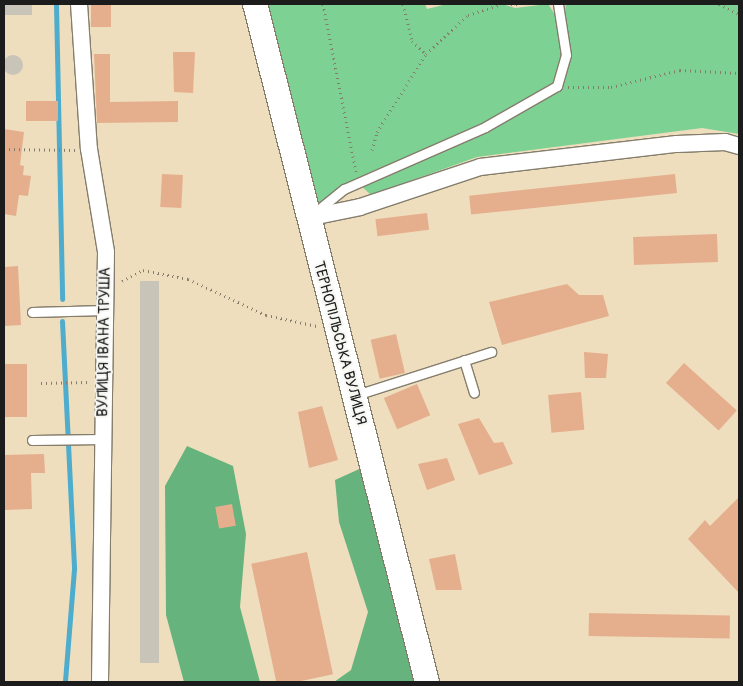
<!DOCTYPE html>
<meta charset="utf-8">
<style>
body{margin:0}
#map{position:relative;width:743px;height:686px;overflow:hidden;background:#eedebd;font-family:Pangolin,sans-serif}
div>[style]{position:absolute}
.industrial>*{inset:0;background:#c8c4b8;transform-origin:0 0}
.round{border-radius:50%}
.green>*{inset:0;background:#7dd193}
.forest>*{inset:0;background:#66b37d}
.stream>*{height:5px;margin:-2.5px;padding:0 2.5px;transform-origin:2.5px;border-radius:2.5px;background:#4eaccd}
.building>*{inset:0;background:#e5af8e;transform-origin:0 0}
.path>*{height:3px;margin-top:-1.5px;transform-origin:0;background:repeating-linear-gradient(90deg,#857d6c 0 1px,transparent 0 5px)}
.roads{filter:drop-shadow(1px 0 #857d6c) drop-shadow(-1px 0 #857d6c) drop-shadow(0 1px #857d6c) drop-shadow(0 -1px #857d6c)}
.lane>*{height:9px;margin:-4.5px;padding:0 4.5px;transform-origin:4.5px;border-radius:4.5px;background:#fff}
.street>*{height:16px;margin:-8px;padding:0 8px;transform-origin:8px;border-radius:8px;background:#fff}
.secondary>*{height:24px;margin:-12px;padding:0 12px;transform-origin:12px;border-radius:12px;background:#fff}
span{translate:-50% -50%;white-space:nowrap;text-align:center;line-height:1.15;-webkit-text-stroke:4px #f6f6f2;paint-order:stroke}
.street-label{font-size:15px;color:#1c1c1c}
.frame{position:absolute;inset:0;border:5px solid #1c1c1c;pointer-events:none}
</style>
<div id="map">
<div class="industrial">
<div style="left:4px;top:4px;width:28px;height:11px"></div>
<div class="round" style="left:3px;top:55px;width:20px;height:20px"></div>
<div style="left:140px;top:281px;width:19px;height:382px"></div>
</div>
<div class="green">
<div style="clip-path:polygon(255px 4px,425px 4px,427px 9px,447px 4px,502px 4px,515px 8px,548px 4px,556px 16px,564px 15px,566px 4px,739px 4px,739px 134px,702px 128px,477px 157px,371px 195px,358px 183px,307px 218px)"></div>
</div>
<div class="forest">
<div style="clip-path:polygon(187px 446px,233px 466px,246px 534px,240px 607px,260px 682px,184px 682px,166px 615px,165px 486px)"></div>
<div style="clip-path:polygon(366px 466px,418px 682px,334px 682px,351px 670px,368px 612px,339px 522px,335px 480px)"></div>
</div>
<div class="stream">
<div style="left:56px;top:4px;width:295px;rotate:88.8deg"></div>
<div style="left:62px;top:321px;width:248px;rotate:87.2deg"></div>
<div style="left:74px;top:569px;width:113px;rotate:94.6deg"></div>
</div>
<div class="building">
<div style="left:91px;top:4px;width:20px;height:23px"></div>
<div style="clip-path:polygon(173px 52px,195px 52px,193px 93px,174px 92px)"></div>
<div style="clip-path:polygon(94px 54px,110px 54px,110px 102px,178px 101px,178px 122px,97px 123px)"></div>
<div style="left:26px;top:101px;width:32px;height:20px"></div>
<div style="clip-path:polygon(4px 129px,24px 132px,20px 165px,24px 166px,23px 175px,31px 176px,28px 196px,19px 195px,16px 216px,4px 214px)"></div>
<div style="left:162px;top:174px;width:21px;height:33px;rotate:3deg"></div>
<div style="left:675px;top:174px;width:19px;height:207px;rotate:84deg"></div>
<div style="left:427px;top:213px;width:17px;height:52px;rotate:83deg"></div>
<div style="left:717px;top:234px;width:28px;height:84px;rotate:88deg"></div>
<div style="clip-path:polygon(18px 266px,21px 325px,4px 326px,4px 267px)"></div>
<div style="clip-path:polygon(567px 284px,579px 295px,603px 295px,609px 316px,502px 345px,489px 302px)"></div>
<div style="left:396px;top:334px;width:40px;height:26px;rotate:77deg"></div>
<div style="clip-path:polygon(584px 352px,608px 354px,606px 378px,585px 378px)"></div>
<div style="left:684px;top:363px;width:71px;height:27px;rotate:42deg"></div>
<div style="left:27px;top:364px;width:53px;height:23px;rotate:90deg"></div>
<div style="left:417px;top:384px;width:34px;height:36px;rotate:67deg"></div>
<div style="left:581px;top:392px;width:38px;height:33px;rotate:85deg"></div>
<div style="clip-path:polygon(322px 406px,338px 460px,309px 468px,298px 412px)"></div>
<div style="clip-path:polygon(479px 418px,494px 443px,503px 442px,513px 464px,479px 475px,458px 424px)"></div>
<div style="clip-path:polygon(44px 454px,45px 473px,31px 473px,32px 509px,4px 510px,4px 455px)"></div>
<div style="clip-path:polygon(447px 458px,455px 480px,427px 490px,418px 464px)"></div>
<div style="clip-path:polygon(739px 497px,739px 593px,688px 539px,705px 520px,710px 526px)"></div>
<div style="left:232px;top:504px;width:22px;height:17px;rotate:80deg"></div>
<div style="left:307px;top:552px;width:125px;height:57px;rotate:78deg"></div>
<div style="clip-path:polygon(455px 554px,462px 590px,436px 590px,429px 559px)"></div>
<div style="left:589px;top:613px;width:141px;height:23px;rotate:1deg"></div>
</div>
<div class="path">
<div style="left:323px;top:4px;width:171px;rotate:78.9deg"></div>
<div style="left:403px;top:4px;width:38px;rotate:76deg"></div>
<div style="left:412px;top:41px;width:19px;rotate:43deg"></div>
<div style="left:511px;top:4px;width:6px"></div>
<div style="left:719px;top:4px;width:22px;rotate:27deg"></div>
<div style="left:568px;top:87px;width:43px"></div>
<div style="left:611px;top:87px;width:71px;rotate:-13.8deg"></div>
<div style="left:680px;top:70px;width:59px;rotate:2.9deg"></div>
<div style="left:4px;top:149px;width:72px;rotate:0.8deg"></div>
<div style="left:372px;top:150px;width:19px;rotate:-74deg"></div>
<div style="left:377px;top:132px;width:92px;rotate:-57.9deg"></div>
<div style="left:426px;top:54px;width:57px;rotate:-42.9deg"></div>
<div style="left:468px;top:15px;width:35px;rotate:-18deg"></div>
<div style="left:122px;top:281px;width:24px;rotate:-28deg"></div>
<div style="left:143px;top:270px;width:46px;rotate:11.3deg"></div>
<div style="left:188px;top:279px;width:86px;rotate:24.8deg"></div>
<div style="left:266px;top:315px;width:52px;rotate:12.2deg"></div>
<div style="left:41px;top:383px;width:49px;rotate:-1.2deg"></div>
</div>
<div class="roads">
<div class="lane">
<div style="left:313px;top:214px;width:40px;rotate:-39deg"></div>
<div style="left:344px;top:189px;width:154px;rotate:-23.7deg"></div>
<div style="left:485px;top:127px;width:83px;rotate:-29.7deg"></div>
<div style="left:557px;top:86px;width:32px;rotate:-74deg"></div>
<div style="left:566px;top:55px;width:52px;rotate:-98.9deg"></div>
<div style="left:32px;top:312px;width:73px;rotate:-1.6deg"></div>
<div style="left:464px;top:360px;width:34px;rotate:73deg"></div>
<div style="left:356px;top:395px;width:142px;rotate:-17.7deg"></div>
<div style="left:32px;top:440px;width:71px;rotate:-0.8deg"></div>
</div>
<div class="street">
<div style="left:79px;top:4px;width:145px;rotate:86.1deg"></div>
<div style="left:89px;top:149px;width:104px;rotate:80.6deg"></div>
<div style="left:106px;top:252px;width:430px;rotate:90.8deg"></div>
<div style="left:307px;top:218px;width:54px;rotate:-11.7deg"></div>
<div style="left:360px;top:207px;width:126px;rotate:-18.4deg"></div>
<div style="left:480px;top:167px;width:198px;rotate:-6.7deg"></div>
<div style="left:677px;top:144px;width:48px;rotate:-2.4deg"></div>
<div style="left:725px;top:142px;width:15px;rotate:16deg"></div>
</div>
<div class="secondary">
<div style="left:255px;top:4px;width:699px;rotate:75.77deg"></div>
</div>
</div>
<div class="street-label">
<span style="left:104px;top:342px;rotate:-89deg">ВУЛИЦЯ ІВАНА ТРУША</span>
<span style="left:340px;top:343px;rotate:75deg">ТЕРНОПІЛЬСЬКА ВУЛИЦЯ</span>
</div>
<div class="frame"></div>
</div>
